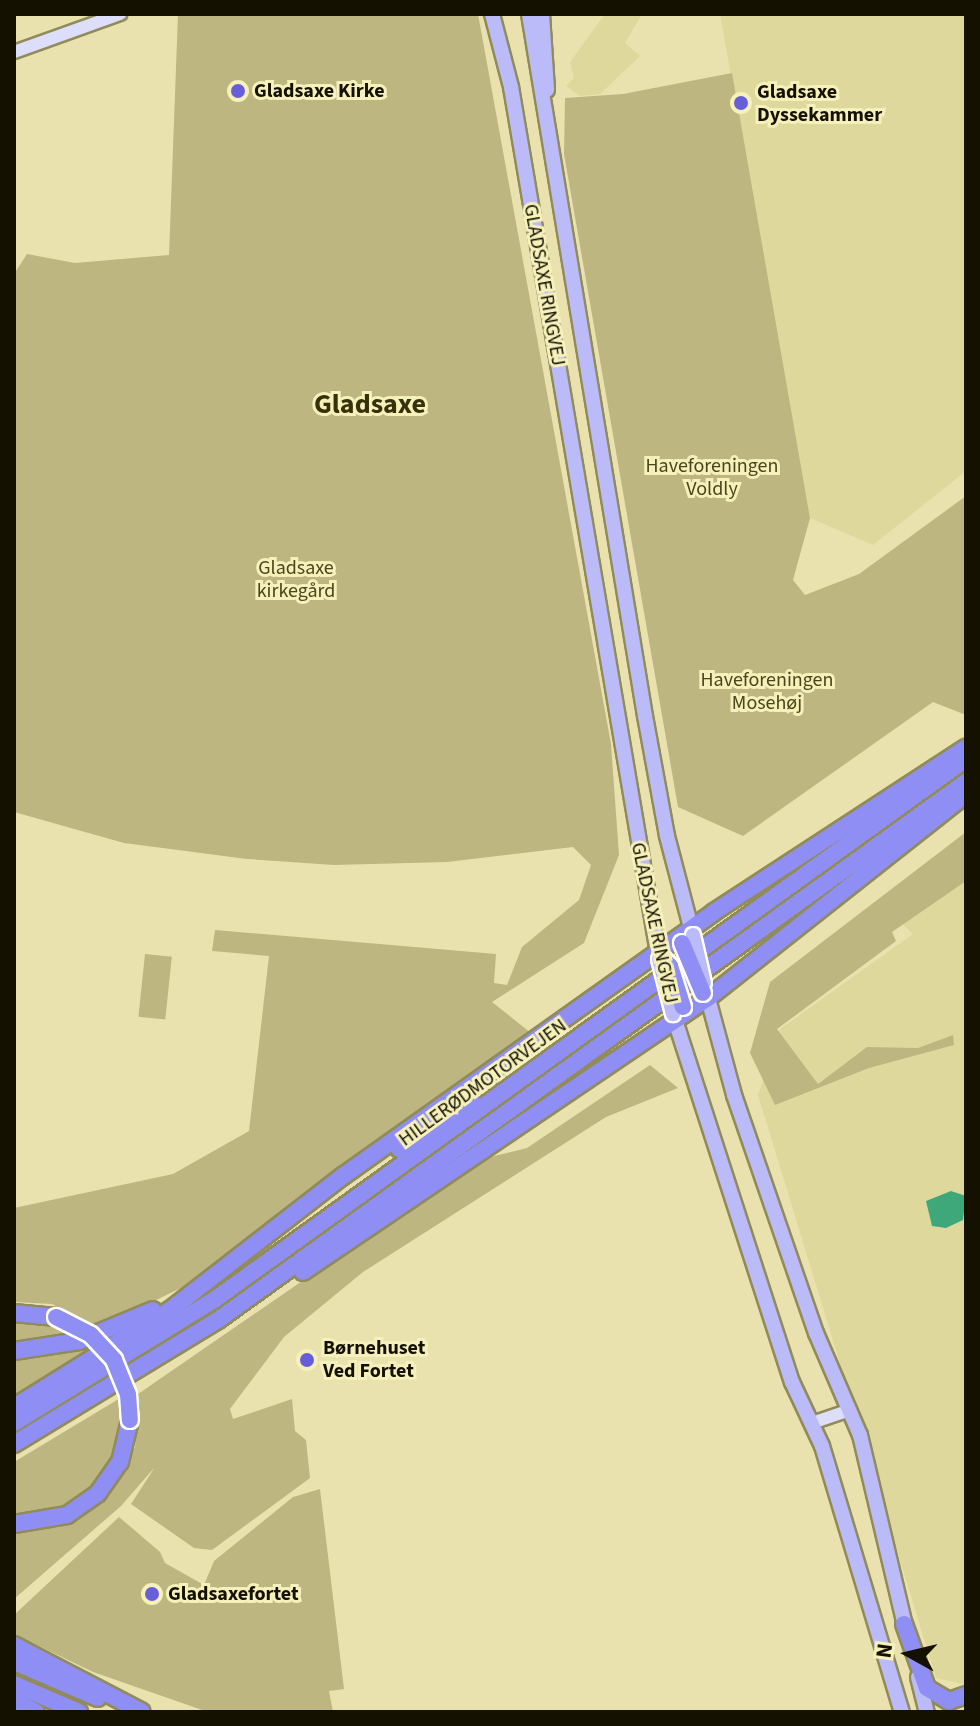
<!DOCTYPE html>
<meta charset="utf-8">
<style>
body{margin:0}
#map{position:relative;width:980px;height:1726px;overflow:hidden;background:#e9e2ae;font-family:"Source Sans 3",sans-serif}
div>[style]{position:absolute}
.built>*{inset:0;background:#dfd89c}
.green>*{inset:0;background:#bdb680;transform-origin:0 0}
.water>*{inset:0;background:#3fa87b}
.roads{filter:drop-shadow(2px 0 #918b5a) drop-shadow(-2px 0 #918b5a) drop-shadow(0 2px #918b5a) drop-shadow(0 -2px #918b5a)}
.secondary>*{height:12px;margin:-6px;padding:0 6px;transform-origin:6px;border-radius:6px;background:#ddddfc}
.primary>*{height:14px;margin:-7px;padding:0 7px;transform-origin:7px;border-radius:7px;background:#bbbbf9}
.highway>*{height:16px;margin:-8px;padding:0 8px;transform-origin:8px;border-radius:8px;background:#8e8ef5}
.bridges{filter:drop-shadow(2px 0 #fff) drop-shadow(-2px 0 #fff) drop-shadow(0 2px #fff) drop-shadow(0 -2px #fff)}
.primary-bridge>*{height:14px;margin:-7px;padding:0 7px;transform-origin:7px;border-radius:7px;background:#bbbbf9}
.highway-bridge>*{height:16px;margin:-8px;padding:0 8px;transform-origin:8px;border-radius:8px;background:#8e8ef5}
.dots>*{width:22px;height:22px;translate:-50% -50%;box-sizing:border-box;border:4px solid #f6f0bb;border-radius:50%}
span{translate:-50% -50%;white-space:nowrap;text-align:center;line-height:1.15;-webkit-text-stroke:6px #f6f0bb;paint-order:stroke}
.poi-label{font-size:20px;color:#141101;font-weight:700}
.left{translate:0 -50%;text-align:left}
.street-label{font-size:20px;color:#141101}
.park-label{font-size:20px;color:#4a451c}
.district-label{font-size:28px;color:#36310b;font-weight:700}
.frame{position:absolute;inset:0;border:16px solid #141101;pointer-events:none}
.north{position:absolute;left:868px;top:1614px;width:80px;height:80px;-webkit-text-stroke:6px #f6f0bb;paint-order:stroke;rotate:278deg;font-size:22px;font-weight:700;line-height:32px;text-align:center;color:#141101}
.north::after{content:'';display:block;margin:auto;width:28px;height:36px;background:#141101;clip-path:polygon(50% 0,100% 100%,50% 72%,0 100%)}
</style>
<div id="map">
<div class="built">
<div style="clip-path:polygon(605px 14px,642px 14px,625px 43px,640px 56px,600px 94px,580px 96px,566px 86px,574px 78px,570px 62px)"></div>
<div style="clip-path:polygon(720px 14px,966px 14px,966px 471px,873px 545px,810px 518px)"></div>
<div style="clip-path:polygon(966px 864px,966px 1685px,936px 1678px,758px 1095px,780px 1029px,913px 934px,898px 920px)"></div>
</div>
<div class="green">
<div style="clip-path:polygon(178px 14px,478px 14px,611px 744px,619px 855px,584px 943px,492px 1002px,531px 1033px,181px 1288px,98px 1328px,52px 1304px,14px 1302px,14px 1208px,173px 1174px,249px 1131px,269px 956px,212px 951px,215px 930px,496px 954px,494px 983px,507px 985px,522px 947px,579px 900px,591px 865px,573px 847px,447px 862px,334px 865px,247px 859px,124px 843px,14px 812px,14px 274px,27px 254px,75px 263px,169px 255px)"></div>
<div style="clip-path:polygon(732px 73px,810px 518px,793px 580px,805px 595px,859px 574px,966px 496px,966px 715px,933px 702px,743px 836px,678px 807px,564px 154px,565px 98px,623px 94px)"></div>
<div style="clip-path:polygon(966px 832px,966px 881px,892px 932px,896px 941px,777px 1029px,818px 1084px,867px 1047px,918px 1048px,953px 1035px,954px 1045px,869px 1068px,775px 1105px,750px 1053px,770px 982px)"></div>
<div style="left:145px;top:954px;width:27px;height:63px;rotate:6deg"></div>
<div style="clip-path:polygon(650px 1065px,678px 1088px,606px 1117px,363px 1272px,284px 1337px,230px 1409px,233px 1419px,292px 1399px,295px 1431px,306px 1440px,310px 1478px,212px 1550px,194px 1548px,131px 1504px,155px 1467px,121px 1506px,14px 1599px,14px 1531px,60px 1527px,107px 1499px,135px 1447px,138px 1394px,478px 1160px,527px 1148px)"></div>
<div style="clip-path:polygon(24px 1313px,80px 1332px,43px 1343px,14px 1342px,14px 1315px)"></div>
<div style="clip-path:polygon(92px 1343px,100px 1350px,14px 1398px,14px 1357px)"></div>
<div style="clip-path:polygon(122px 1397px,124px 1426px,117px 1460px,73px 1510px,14px 1519px,14px 1462px)"></div>
<div style="clip-path:polygon(320px 1489px,344px 1689px,329px 1691px,333px 1712px,208px 1712px,93px 1672px,14px 1634px,14px 1615px,119px 1517px,160px 1552px,165px 1563px,204px 1585px,214px 1561px,293px 1497px)"></div>
</div>
<div class="water">
<div style="clip-path:polygon(951px 1191px,966px 1196px,963px 1220px,946px 1228px,932px 1226px,926px 1201px)"></div>
</div>
<div class="roads">
<div class="secondary">
<div style="left:14px;top:52px;width:113px;rotate:-19.7deg"></div>
<div style="left:812px;top:1423px;width:40px;rotate:-18.9deg"></div>
</div>
<div class="primary">
<div style="left:492px;top:14px;width:75px;rotate:75.4deg"></div>
<div style="left:511px;top:87px;width:884px;rotate:80.37deg"></div>
<div style="left:529px;top:14px;width:712px;rotate:80.62deg"></div>
<div style="left:645px;top:716px;width:122px;rotate:79.6deg"></div>
<div style="left:667px;top:836px;width:102px;rotate:75.3deg"></div>
<div style="left:542px;top:14px;width:76px;rotate:86.2deg"></div>
<div style="left:706px;top:991px;width:108px;rotate:74.9deg"></div>
<div style="left:734px;top:1095px;width:252px;rotate:71deg"></div>
<div style="left:816px;top:1333px;width:111px;rotate:66.7deg"></div>
<div style="left:860px;top:1435px;width:204px;rotate:76.7deg"></div>
<div style="left:673px;top:1014px;width:387px;rotate:72.1deg"></div>
<div style="left:792px;top:1382px;width:71px;rotate:64.9deg"></div>
<div style="left:822px;top:1446px;width:278px;rotate:73.3deg"></div>
<div style="left:918px;top:1677px;width:36px;rotate:76deg"></div>
</div>
<div class="highway">
<div style="left:399px;top:1149px;width:88px;rotate:-30.6deg"></div>
<div style="left:303px;top:1272px;width:489px;rotate:-34.1deg"></div>
<div style="left:708px;top:998px;width:320px;rotate:-38.3deg"></div>
<div style="left:14px;top:1313px;width:42px;rotate:5.4deg"></div>
<div style="left:14px;top:1351px;width:66px;rotate:-8.7deg"></div>
<div style="left:79px;top:1341px;width:80px;rotate:-22.7deg"></div>
<div style="left:14px;top:1407px;width:184px;rotate:-31.9deg"></div>
<div style="left:170px;top:1310px;width:219px;rotate:-37.8deg"></div>
<div style="left:343px;top:1176px;width:455px;rotate:-35.4deg"></div>
<div style="left:714px;top:912px;width:301px;rotate:-33.1deg"></div>
<div style="left:14px;top:1423px;width:235px;rotate:-31.6deg"></div>
<div style="left:214px;top:1300px;width:926px;rotate:-35.73deg"></div>
<div style="left:14px;top:1444px;width:239px;rotate:-31.3deg"></div>
<div style="left:218px;top:1320px;width:921px;rotate:-35.73deg"></div>
<div style="left:14px;top:1524px;width:54px;rotate:-9.6deg"></div>
<div style="left:67px;top:1515px;width:38px;rotate:-35deg"></div>
<div style="left:98px;top:1493px;width:38px;rotate:-55deg"></div>
<div style="left:120px;top:1462px;width:43px;rotate:-76.6deg"></div>
<div style="left:904px;top:1624px;width:68px;rotate:70.2deg"></div>
<div style="left:927px;top:1688px;width:26px;rotate:31deg"></div>
<div style="left:949px;top:1701px;width:18px;rotate:-19deg"></div>
<div style="left:14px;top:1645px;width:144px;rotate:27.6deg"></div>
<div style="left:14px;top:1662px;width:91px;rotate:23.2deg"></div>
<div style="left:14px;top:1684px;width:71px;rotate:23.3deg"></div>
<div style="left:14px;top:1700px;width:25px;rotate:29deg"></div>
</div>
</div>
<div class="bridges">
<div class="primary-bridge">
<div style="left:693px;top:935px;width:49px;rotate:77.1deg"></div>
<div style="left:659px;top:959px;width:57px;rotate:75.7deg"></div>
</div>
<div class="highway-bridge">
<div style="left:682px;top:943px;width:54px;rotate:67.2deg"></div>
<div style="left:661px;top:957px;width:13px;rotate:45deg"></div>
<div style="left:670px;top:966px;width:43px;rotate:72.4deg"></div>
<div style="left:56px;top:1317px;width:39px;rotate:27deg"></div>
<div style="left:91px;top:1335px;width:34px;rotate:47deg"></div>
<div style="left:114px;top:1360px;width:37px;rotate:68deg"></div>
<div style="left:128px;top:1394px;width:26px;rotate:86deg"></div>
</div>
</div>
<div class="dots">
<div style="left:238px;top:91px;background:#675fd9"></div>
<div style="left:741px;top:103px;background:#675fd9"></div>
<div style="left:307px;top:1360px;background:#675fd9"></div>
<div style="left:152px;top:1594px;background:#675fd9"></div>
</div>
<div class="poi-label">
<span class="left" style="left:254px;top:91px">Gladsaxe Kirke</span>
<span class="left" style="left:757px;top:104px">Gladsaxe<br>Dyssekammer</span>
<span class="left" style="left:323px;top:1360px">Børnehuset<br>Ved Fortet</span>
<span class="left" style="left:168px;top:1594px">Gladsaxefortet</span>
</div>
<div class="street-label">
<span style="left:544px;top:285px;rotate:80deg">GLADSAXE RINGVEJ</span>
<span style="left:654px;top:923px;rotate:78deg">GLADSAXE RINGVEJ</span>
<span style="left:483px;top:1083px;rotate:-36deg">HILLERØDMOTORVEJEN</span>
</div>
<div class="park-label">
<span style="left:712px;top:478px">Haveforeningen<br>Voldly</span>
<span style="left:296px;top:580px">Gladsaxe<br>kirkegård</span>
<span style="left:767px;top:692px">Haveforeningen<br>Mosehøj</span>
</div>
<div class="district-label">
<span style="left:370px;top:404px">Gladsaxe</span>
</div>
<div class="frame"></div>
<div class="north">N</div>
</div>
